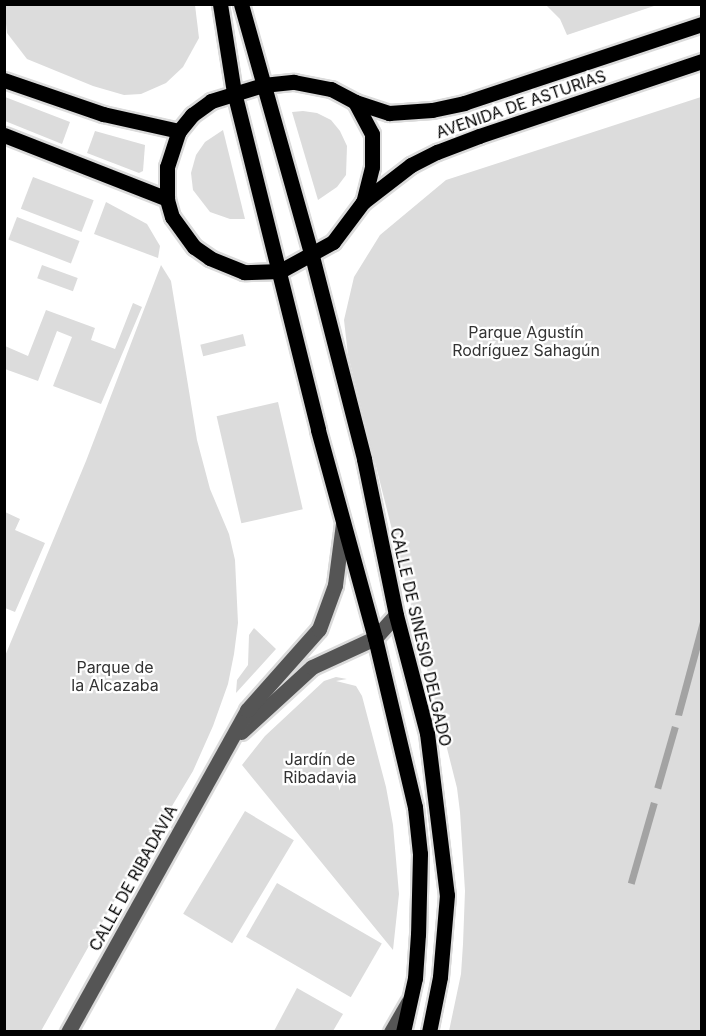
<!DOCTYPE html>
<meta charset="utf-8">
<style>
body{margin:0}
#map{position:relative;width:706px;height:1036px;overflow:hidden;background:#fff;font-family:Inter,sans-serif}
div>[style]{position:absolute}
.green>*{inset:0;background:#dcdcdc;transform-origin:0 0}
.water>*{inset:0;background:#a3a3a3;transform-origin:0 0}
.roads{filter:drop-shadow(2px 0 #dbdbdb) drop-shadow(-2px 0 #dbdbdb) drop-shadow(0 2px #dbdbdb) drop-shadow(0 -2px #dbdbdb)}
.minor>*{height:15px;margin:-7.5px;padding:0 7.5px;transform-origin:7.5px;border-radius:7.5px;background:#555}
.major>*{height:15px;margin:-7.5px;padding:0 7.5px;transform-origin:7.5px;border-radius:7.5px;background:#000}
span{translate:-50% -50%;white-space:nowrap;text-align:center;line-height:1.15;-webkit-text-stroke:4.5px #fff;paint-order:stroke}
.street-label{font-size:16px;color:#000}
.park-label{font-size:16px;color:#333}
.frame{position:absolute;inset:0;border:6px solid #000;pointer-events:none}
</style>
<div id="map">
<div class="green">
<div style="clip-path:polygon(4px 5px,195px 5px,199px 38px,183px 67px,166px 83px,141px 94px,124px 95px,93px 86px,27px 59px,7px 33px)"></div>
<div style="clip-path:polygon(546px 5px,657px 5px,567px 35px,560px 19px)"></div>
<div style="clip-path:polygon(5px 97px,70px 122px,62px 144px,5px 121px)"></div>
<div style="clip-path:polygon(701px 97px,701px 1031px,449px 1031px,461px 974px,463px 944px,465px 891px,460px 812px,457px 788px,348px 355px,344px 320px,354px 277px,380px 235px,446px 180px)"></div>
<div style="clip-path:polygon(303px 111px,317px 113px,331px 120px,340px 131px,347px 146px,346px 175px,337px 187px,318px 200px,292px 112px)"></div>
<div style="clip-path:polygon(223px 130px,245px 219px,230px 219px,210px 212px,193px 190px,191px 173px,196px 155px,205px 142px)"></div>
<div style="clip-path:polygon(95px 131px,145px 145px,143px 171px,139px 173px,87px 153px)"></div>
<div style="left:33px;top:177px;width:65px;height:34px;rotate:21deg"></div>
<div style="clip-path:polygon(106px 202px,147px 224px,160px 246px,158px 258px,94px 234px)"></div>
<div style="left:17px;top:217px;width:67px;height:24px;rotate:21deg"></div>
<div style="left:42px;top:265px;width:38px;height:14px;rotate:20deg"></div>
<div style="clip-path:polygon(161px 265px,171px 281px,197px 440px,210px 489px,229px 534px,235px 560px,238px 623px,234px 654px,228px 684px,213px 726px,193px 771px,172px 806px,157px 825px,41px 1031px,5px 1031px,5px 656px,86px 461px)"></div>
<div style="clip-path:polygon(133px 303px,142px 307px,101px 404px,53px 386px,72px 337px,57px 331px,38px 381px,5px 369px,5px 346px,28px 356px,46px 310px,95px 328px,91px 340px,115px 349px)"></div>
<div style="left:243px;top:334px;width:12px;height:44px;rotate:76deg"></div>
<div style="left:278px;top:402px;width:110px;height:63px;rotate:77deg"></div>
<div style="clip-path:polygon(5px 512px,20px 519px,15px 530px,45px 543px,15px 612px,5px 608px)"></div>
<div style="clip-path:polygon(254px 628px,276px 649px,236px 693px,237px 680px,248px 665px,249px 635px)"></div>
<div style="clip-path:polygon(336px 677px,347px 679px,336px 681px,356px 686px,362px 696px,386px 787px,393px 825px,399px 894px,393px 950px,242px 765px,265px 736px,324px 681px)"></div>
<div style="left:245px;top:811px;width:57px;height:120px;rotate:31deg"></div>
<div style="left:277px;top:883px;width:121px;height:62px;rotate:30deg"></div>
<div style="clip-path:polygon(297px 988px,343px 1014px,333px 1031px,274px 1031px)"></div>
</div>
<div class="water">
<div style="clip-path:polygon(701px 618px,701px 646px,682px 716px,675px 715px)"></div>
<div style="left:672px;top:726px;width:7px;height:64px;rotate:16deg"></div>
<div style="left:651px;top:802px;width:7px;height:84px;rotate:16deg"></div>
</div>
<div class="roads">
<div class="minor">
<div style="left:241px;top:732px;width:96px;rotate:-42.5deg"></div>
<div style="left:312px;top:667px;width:69px;rotate:-24.7deg"></div>
<div style="left:375px;top:638px;width:31px;rotate:-48deg"></div>
<div style="left:68px;top:1032px;width:368px;rotate:-60.9deg"></div>
<div style="left:247px;top:710px;width:108px;rotate:-48.4deg"></div>
<div style="left:319px;top:629px;width:47px;rotate:-70deg"></div>
<div style="left:335px;top:585px;width:63px;rotate:-82.6deg"></div>
<div style="left:391px;top:1032px;width:34px;rotate:-60deg"></div>
</div>
<div class="major">
<div style="left:220px;top:4px;width:89px;rotate:81deg"></div>
<div style="left:234px;top:92px;width:348px;rotate:76deg"></div>
<div style="left:318px;top:430px;width:216px;rotate:74.7deg"></div>
<div style="left:375px;top:638px;width:174px;rotate:76.7deg"></div>
<div style="left:415px;top:807px;width:47px;rotate:83.9deg"></div>
<div style="left:420px;top:854px;width:80px;rotate:91.4deg"></div>
<div style="left:418px;top:934px;width:44px;rotate:93.9deg"></div>
<div style="left:415px;top:978px;width:55px;rotate:102.5deg"></div>
<div style="left:241px;top:4px;width:262px;rotate:74.3deg"></div>
<div style="left:312px;top:256px;width:210px;rotate:75.6deg"></div>
<div style="left:364px;top:459px;width:159px;rotate:78.4deg"></div>
<div style="left:396px;top:615px;width:122px;rotate:75.3deg"></div>
<div style="left:427px;top:733px;width:163px;rotate:83deg"></div>
<div style="left:447px;top:895px;width:82px;rotate:94.9deg"></div>
<div style="left:440px;top:977px;width:56px;rotate:101.3deg"></div>
<div style="left:4px;top:80px;width:105px;rotate:19deg"></div>
<div style="left:103px;top:114px;width:78px;rotate:12.6deg"></div>
<div style="left:355px;top:102px;width:36px;rotate:62deg"></div>
<div style="left:372px;top:134px;width:33px;rotate:90deg"></div>
<div style="left:372px;top:167px;width:36px;rotate:104deg"></div>
<div style="left:363px;top:202px;width:50px;rotate:126.9deg"></div>
<div style="left:333px;top:242px;width:60px;rotate:151.3deg"></div>
<div style="left:280px;top:271px;width:36px;rotate:178deg"></div>
<div style="left:244px;top:272px;width:37px;rotate:-158deg"></div>
<div style="left:210px;top:258px;width:19px;rotate:-145deg"></div>
<div style="left:194px;top:247px;width:37px;rotate:-126deg"></div>
<div style="left:172px;top:217px;width:19px;rotate:-106deg"></div>
<div style="left:167px;top:199px;width:32px;rotate:-90deg"></div>
<div style="left:167px;top:167px;width:38px;rotate:-72deg"></div>
<div style="left:179px;top:131px;width:21px;rotate:-51deg"></div>
<div style="left:192px;top:115px;width:24px;rotate:-36deg"></div>
<div style="left:211px;top:101px;width:54px;rotate:-17.1deg"></div>
<div style="left:263px;top:85px;width:31px;rotate:-6deg"></div>
<div style="left:294px;top:82px;width:38px;rotate:11deg"></div>
<div style="left:331px;top:89px;width:27px;rotate:28deg"></div>
<div style="left:355px;top:102px;width:36px;rotate:18deg"></div>
<div style="left:389px;top:113px;width:43px;rotate:-4deg"></div>
<div style="left:432px;top:110px;width:33px;rotate:-12deg"></div>
<div style="left:464px;top:103px;width:251px;rotate:-18.4deg"></div>
<div style="left:4px;top:135px;width:175px;rotate:21.4deg"></div>
<div style="left:363px;top:202px;width:61px;rotate:-37.6deg"></div>
<div style="left:411px;top:165px;width:29px;rotate:-27deg"></div>
<div style="left:437px;top:152px;width:45px;rotate:-20.9deg"></div>
<div style="left:479px;top:136px;width:235px;rotate:-18.6deg"></div>
</div>
</div>
<div class="street-label">
<span style="left:521px;top:104px;rotate:-19deg">AVENIDA DE ASTURIAS</span>
<span style="left:421px;top:637px;rotate:77deg">CALLE DE SINESIO DELGADO</span>
<span style="left:133px;top:878px;rotate:-61deg">CALLE DE RIBADAVIA</span>
</div>
<div class="park-label">
<span style="left:526px;top:341px">Parque Agustín<br>Rodríguez Sahagún</span>
<span style="left:115px;top:676px">Parque de<br>la Alcazaba</span>
<span style="left:320px;top:768px">Jardín de<br>Ribadavia</span>
</div>
<div class="frame"></div>
</div>
